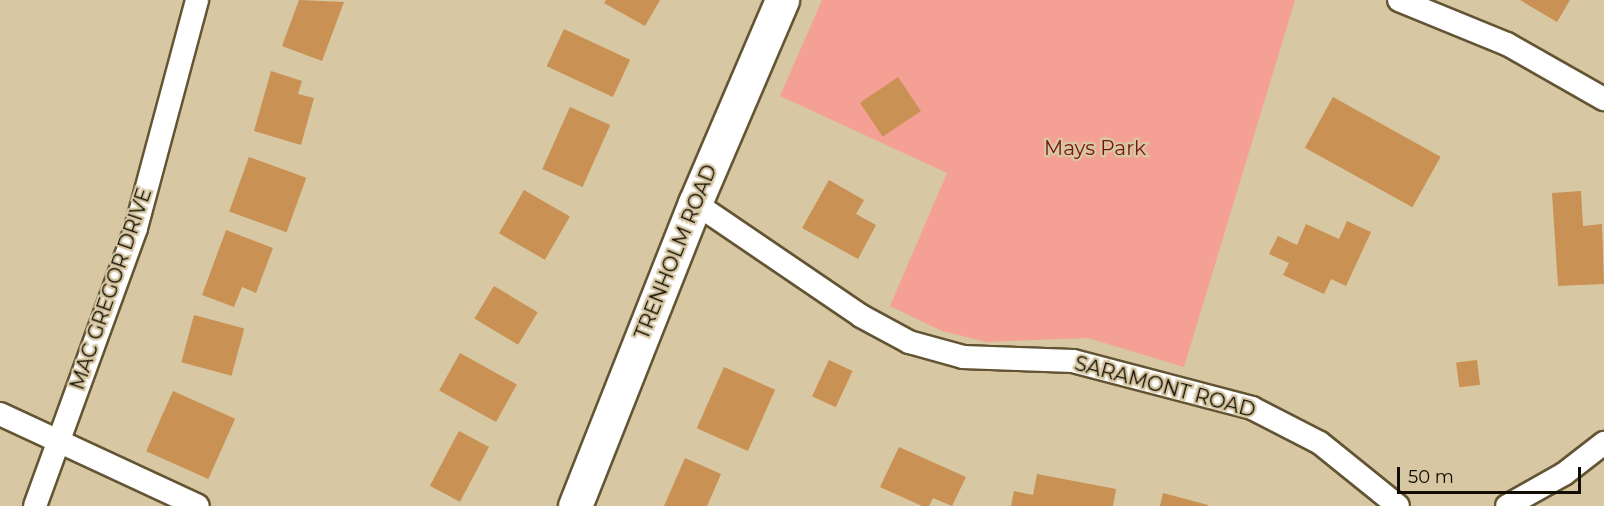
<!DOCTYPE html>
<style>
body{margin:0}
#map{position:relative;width:1604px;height:506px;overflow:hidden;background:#d7c7a2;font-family:Montserrat,sans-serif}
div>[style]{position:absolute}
.green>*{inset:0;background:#f5a095}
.building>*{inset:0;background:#c99153;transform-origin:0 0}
.roads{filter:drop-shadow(2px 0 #635534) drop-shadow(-2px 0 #635534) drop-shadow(0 2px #635534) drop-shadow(0 -2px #635534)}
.street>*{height:22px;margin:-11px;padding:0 11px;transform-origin:11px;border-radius:11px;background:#fff}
.secondary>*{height:33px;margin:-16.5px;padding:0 16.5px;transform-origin:16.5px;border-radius:16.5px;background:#fff}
span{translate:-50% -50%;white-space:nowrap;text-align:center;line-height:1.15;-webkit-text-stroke:4.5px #d7c7a2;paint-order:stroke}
.park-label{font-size:20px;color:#781412}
.street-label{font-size:20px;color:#120d02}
.scale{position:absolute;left:1397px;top:467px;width:184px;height:27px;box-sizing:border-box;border:3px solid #120d02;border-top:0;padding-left:8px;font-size:18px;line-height:21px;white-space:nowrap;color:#120d02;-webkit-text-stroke:4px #d7c7a2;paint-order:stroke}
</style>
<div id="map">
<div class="green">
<div style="clip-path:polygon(822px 0,1295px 0,1184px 367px,1088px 338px,986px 342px,942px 331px,890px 306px,947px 173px,780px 96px)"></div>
</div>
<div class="building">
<div style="clip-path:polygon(299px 0,344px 2px,322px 61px,282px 46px)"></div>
<div style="clip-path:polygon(606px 0,660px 0,645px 26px,604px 3px)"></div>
<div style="clip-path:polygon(1520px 0,1570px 0,1557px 22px)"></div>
<div style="left:564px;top:29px;width:73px;height:41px;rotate:25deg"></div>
<div style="clip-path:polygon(271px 71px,302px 81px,298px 94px,314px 98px,301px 145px,254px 131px)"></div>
<div style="left:898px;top:77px;width:41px;height:46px;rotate:56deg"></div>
<div style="left:1333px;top:97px;width:123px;height:58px;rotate:29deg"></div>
<div style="left:570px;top:107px;width:44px;height:68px;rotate:24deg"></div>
<div style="left:249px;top:157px;width:61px;height:58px;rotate:20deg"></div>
<div style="clip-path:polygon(829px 180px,864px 200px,856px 214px,876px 225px,858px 259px,802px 228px)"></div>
<div style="left:524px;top:190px;width:53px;height:50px;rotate:30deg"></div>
<div style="clip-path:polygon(1581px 191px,1583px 226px,1602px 224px,1604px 284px,1558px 286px,1552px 193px)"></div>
<div style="clip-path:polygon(1347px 221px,1371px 232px,1346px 286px,1331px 279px,1324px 294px,1283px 275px,1289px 263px,1269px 254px,1278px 236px,1297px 245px,1306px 224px,1339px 239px)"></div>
<div style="clip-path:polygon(226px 230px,273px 248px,256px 293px,242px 287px,234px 307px,202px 295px)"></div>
<div style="left:494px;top:286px;width:51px;height:38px;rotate:31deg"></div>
<div style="left:194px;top:315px;width:52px;height:49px;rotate:15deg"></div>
<div style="left:460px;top:353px;width:65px;height:43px;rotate:29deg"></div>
<div style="left:829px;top:360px;width:26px;height:40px;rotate:25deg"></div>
<div style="left:1477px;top:360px;width:25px;height:21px;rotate:83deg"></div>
<div style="left:724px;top:367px;width:56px;height:67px;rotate:24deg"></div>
<div style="left:173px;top:391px;width:68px;height:66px;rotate:24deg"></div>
<div style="left:459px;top:431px;width:34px;height:62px;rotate:28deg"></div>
<div style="clip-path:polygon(899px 447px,966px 477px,952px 506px,933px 498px,929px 506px,922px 506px,880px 487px)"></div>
<div style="clip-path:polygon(685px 458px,721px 474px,707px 506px,664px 506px)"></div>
<div style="clip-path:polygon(1037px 474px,1116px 489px,1113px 506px,1011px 506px,1014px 491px,1033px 495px)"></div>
<div style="clip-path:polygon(1163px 493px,1208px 505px,1208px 506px,1160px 506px)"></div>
</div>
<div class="roads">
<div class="street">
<div style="left:1399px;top:0;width:117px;rotate:22.2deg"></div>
<div style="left:1507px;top:44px;width:112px;rotate:29.6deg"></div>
<div style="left:695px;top:203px;width:201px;rotate:34.2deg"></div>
<div style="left:861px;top:316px;width:55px;rotate:28.4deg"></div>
<div style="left:909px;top:342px;width:56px;rotate:15.5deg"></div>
<div style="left:963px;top:357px;width:110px;rotate:2.1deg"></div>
<div style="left:1073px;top:361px;width:185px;rotate:14.7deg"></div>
<div style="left:1252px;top:408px;width:76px;rotate:27.2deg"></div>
<div style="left:1320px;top:443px;width:100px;rotate:38.9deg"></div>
<div style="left:0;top:414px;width:218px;rotate:24.9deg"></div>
<div style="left:35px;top:506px;width:296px;rotate:-70deg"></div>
<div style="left:136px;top:228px;width:236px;rotate:-75deg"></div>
<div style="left:1507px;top:506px;width:65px;rotate:-29.3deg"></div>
<div style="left:1564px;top:474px;width:51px;rotate:-37.8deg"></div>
</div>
<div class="secondary">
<div style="left:575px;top:506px;width:326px;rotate:-68.4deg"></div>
<div style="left:695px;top:203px;width:221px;rotate:-66.8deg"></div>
</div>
</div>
<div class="park-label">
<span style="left:1095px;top:148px">Mays Park</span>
</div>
<div class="street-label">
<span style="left:676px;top:252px;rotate:-68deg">TRENHOLM ROAD</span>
<span style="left:111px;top:289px;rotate:-71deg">MAC GREGOR DRIVE</span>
<span style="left:1165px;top:387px;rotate:15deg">SARAMONT ROAD</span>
</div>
<div class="scale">50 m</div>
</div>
